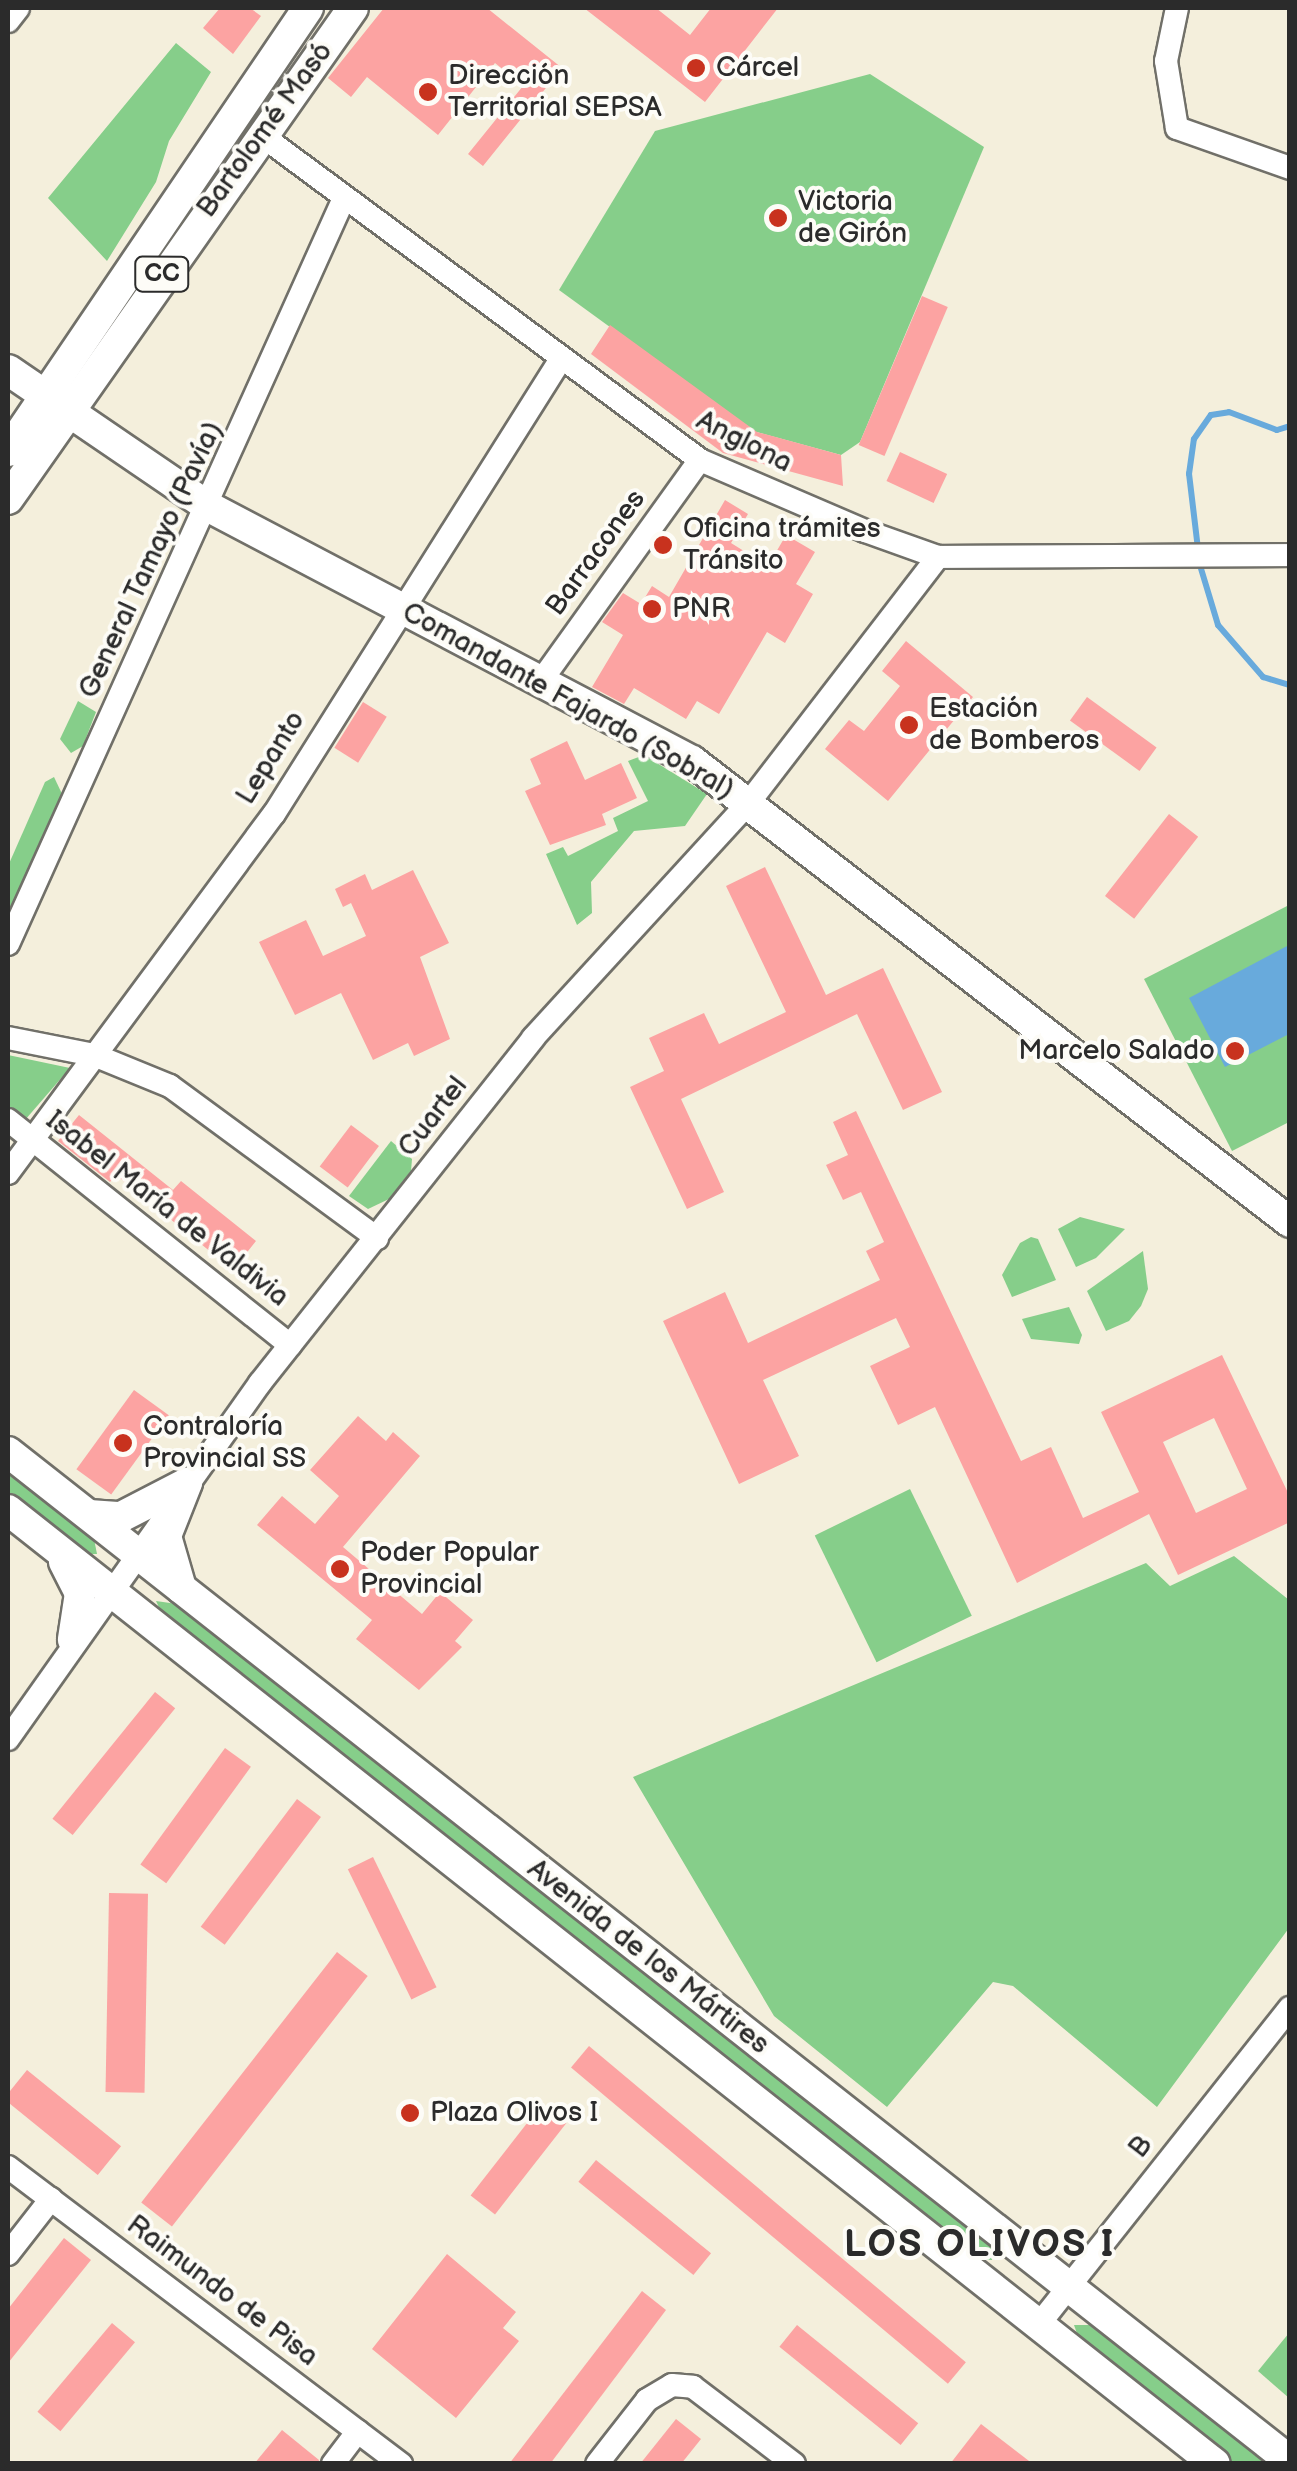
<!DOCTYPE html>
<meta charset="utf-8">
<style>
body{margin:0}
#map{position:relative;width:1297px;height:2471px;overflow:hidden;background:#f4efdc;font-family:"Balsamiq Sans",sans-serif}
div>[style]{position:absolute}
.green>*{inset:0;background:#86ce8a;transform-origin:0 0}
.water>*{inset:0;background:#68aadc}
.stream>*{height:6px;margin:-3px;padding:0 3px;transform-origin:3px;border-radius:3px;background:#68aadc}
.building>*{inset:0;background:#fca3a2;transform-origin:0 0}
.roads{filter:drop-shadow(2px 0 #717069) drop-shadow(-2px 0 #717069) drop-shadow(0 2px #717069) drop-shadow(0 -2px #717069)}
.minor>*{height:22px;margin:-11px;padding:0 11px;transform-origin:11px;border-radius:11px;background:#fff}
.major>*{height:30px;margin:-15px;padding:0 15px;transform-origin:15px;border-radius:15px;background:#fff}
.dots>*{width:28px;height:28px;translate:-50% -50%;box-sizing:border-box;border:5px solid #fdfcf7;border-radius:50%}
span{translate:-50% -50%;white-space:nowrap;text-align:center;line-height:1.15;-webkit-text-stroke:8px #fdfcf7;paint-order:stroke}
.shield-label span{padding:2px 8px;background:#fdfcf7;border:2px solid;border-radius:8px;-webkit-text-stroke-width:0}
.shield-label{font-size:25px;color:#2b2b2b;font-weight:700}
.poi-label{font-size:28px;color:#2b2b2b}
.left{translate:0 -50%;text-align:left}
.right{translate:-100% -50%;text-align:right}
.street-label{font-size:28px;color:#2b2b2b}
.district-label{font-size:38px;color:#2b2b2b;font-weight:700;letter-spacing:2.5px}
.frame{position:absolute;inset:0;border:10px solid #2b2b2b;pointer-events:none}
</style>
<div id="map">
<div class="green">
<div style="clip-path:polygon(176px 43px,211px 72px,169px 141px,156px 182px,107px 261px,48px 198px)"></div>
<div style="clip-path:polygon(870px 74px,984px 147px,860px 442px,841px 455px,753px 431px,559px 290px,655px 131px)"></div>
<div style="clip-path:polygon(78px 701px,96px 712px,83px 746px,71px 753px,60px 739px)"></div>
<div style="clip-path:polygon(644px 755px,707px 794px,685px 826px,634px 831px,591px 882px,592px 913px,577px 925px,546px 854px,563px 847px,568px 856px,618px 831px,613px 818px,648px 801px,628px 761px)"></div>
<div style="clip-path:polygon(54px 777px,63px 796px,8px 924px,8px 866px,45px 782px)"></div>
<div style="clip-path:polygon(1289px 905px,1289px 1122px,1232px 1151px,1144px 979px)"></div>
<div style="clip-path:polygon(8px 1055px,70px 1068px,25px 1120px,8px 1107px)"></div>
<div style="clip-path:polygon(391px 1141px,412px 1159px,411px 1171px,389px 1199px,368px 1209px,349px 1196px)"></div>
<div style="clip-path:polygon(1080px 1217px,1125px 1229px,1096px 1258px,1076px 1267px,1058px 1229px)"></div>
<div style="clip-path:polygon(1031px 1237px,1038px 1239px,1056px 1280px,1012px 1297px,1002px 1275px,1020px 1243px)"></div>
<div style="clip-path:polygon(1143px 1251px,1148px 1289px,1141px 1306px,1129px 1321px,1106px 1331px,1087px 1291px)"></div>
<div style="clip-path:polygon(1069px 1307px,1082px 1335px,1079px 1344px,1031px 1339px,1022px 1319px)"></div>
<div style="clip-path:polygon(8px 1470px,94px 1539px,97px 1554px,82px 1554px,8px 1495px)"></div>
<div style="left:910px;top:1489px;width:141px;height:106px;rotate:64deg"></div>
<div style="clip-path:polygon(1234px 1556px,1289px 1600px,1289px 1928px,1157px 2107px,1013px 1986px,993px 1982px,887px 2107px,774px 2016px,633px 1777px,1146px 1563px,1170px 1586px)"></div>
<div style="clip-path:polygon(156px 1601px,177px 1604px,990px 2242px,992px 2260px,975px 2259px,167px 1624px)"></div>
<div style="clip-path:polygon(1074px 2325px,1095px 2325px,1268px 2463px,1232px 2463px,1080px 2342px)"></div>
<div style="clip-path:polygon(1289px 2333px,1289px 2398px,1258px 2371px)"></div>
</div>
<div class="water">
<div style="clip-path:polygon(1289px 945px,1289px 1034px,1225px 1067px,1189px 998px)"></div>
</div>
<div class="stream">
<div style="left:1198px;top:549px;width:76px;rotate:-96.8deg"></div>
<div style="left:1189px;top:474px;width:35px;rotate:-82deg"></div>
<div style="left:1194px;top:439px;width:29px;rotate:-55deg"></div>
<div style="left:1211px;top:415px;width:18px;rotate:-9deg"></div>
<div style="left:1229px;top:412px;width:51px;rotate:20.6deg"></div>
<div style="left:1277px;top:430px;width:14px;rotate:-17deg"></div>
<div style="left:1199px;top:562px;width:66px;rotate:73.2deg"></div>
<div style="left:1218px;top:625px;width:69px;rotate:49.1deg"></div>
<div style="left:1263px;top:677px;width:28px;rotate:17deg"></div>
</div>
<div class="building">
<div style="clip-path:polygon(220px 8px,250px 8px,261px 16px,233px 54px,203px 28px)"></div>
<div style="clip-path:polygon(384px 8px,487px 8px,562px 68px,483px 166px,468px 154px,523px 86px,495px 63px,438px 135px,367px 77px,351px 97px,328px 78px)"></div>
<div style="clip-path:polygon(584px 8px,656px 8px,690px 35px,711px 8px,778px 8px,705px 102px)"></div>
<div style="left:922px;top:296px;width:28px;height:162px;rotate:23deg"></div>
<div style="clip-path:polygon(610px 325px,757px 432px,841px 455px,843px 486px,723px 453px,591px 354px)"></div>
<div style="left:900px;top:452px;width:52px;height:32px;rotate:25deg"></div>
<div style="clip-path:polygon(725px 500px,748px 514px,731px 543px,768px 566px,786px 535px,815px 552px,796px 584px,813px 594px,785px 643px,767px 632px,719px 714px,697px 701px,686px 719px,634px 688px,624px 704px,592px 687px,623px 635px,602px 622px,623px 593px,641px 604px,652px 586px,669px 597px)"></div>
<div style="clip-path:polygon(906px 641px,973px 697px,888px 801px,825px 749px,849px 720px,864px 731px,900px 686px,882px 671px)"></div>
<div style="left:1087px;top:697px;width:86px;height:29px;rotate:36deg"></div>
<div style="left:363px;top:702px;width:28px;height:54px;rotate:32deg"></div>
<div style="clip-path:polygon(567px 741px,585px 780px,621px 763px,637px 798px,602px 814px,606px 825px,550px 845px,525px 791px,541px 784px,530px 759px)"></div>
<div style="left:1169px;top:814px;width:37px;height:104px;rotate:38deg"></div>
<div style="clip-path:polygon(765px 867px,826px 995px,883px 968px,942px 1092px,903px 1110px,857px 1014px,681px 1099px,724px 1192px,687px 1209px,630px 1087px,664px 1071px,649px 1038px,704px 1013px,719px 1044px,786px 1012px,726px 886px)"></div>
<div style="clip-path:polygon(413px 870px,449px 943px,420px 957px,450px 1039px,414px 1056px,408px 1043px,373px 1060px,341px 993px,295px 1015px,259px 942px,306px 920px,323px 956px,366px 936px,351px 903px,343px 907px,335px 889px,365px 874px,372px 890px)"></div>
<div style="clip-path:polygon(evenodd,856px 1111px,1021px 1461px,1051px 1447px,1083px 1518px,1139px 1492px,1101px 1412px,1222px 1355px,1290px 1497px,1290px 1522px,1178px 1575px,1149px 1514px,1017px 1583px,935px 1407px,898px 1425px,870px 1366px,910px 1347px,896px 1318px,763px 1380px,799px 1456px,739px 1484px,663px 1321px,725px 1292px,748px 1343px,880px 1280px,866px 1251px,884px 1242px,861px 1192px,843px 1200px,826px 1165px,848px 1155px,833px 1122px,856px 1111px,1214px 1418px,1247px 1489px,1196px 1513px,1163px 1442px,1214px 1418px)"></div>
<div style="clip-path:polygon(79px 1115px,173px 1190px,181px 1181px,256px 1241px,233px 1270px,116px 1175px,110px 1182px,58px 1141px)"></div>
<div style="left:351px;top:1125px;width:35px;height:52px;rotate:37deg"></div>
<div style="left:134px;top:1390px;width:43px;height:98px;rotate:36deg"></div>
<div style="clip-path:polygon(358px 1416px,386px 1441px,393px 1432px,420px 1456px,343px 1547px,422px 1614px,440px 1592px,473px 1620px,455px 1641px,462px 1647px,419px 1690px,356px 1639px,372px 1620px,257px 1525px,282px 1496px,315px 1524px,339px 1496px,310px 1470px)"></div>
<div style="left:155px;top:1692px;width:26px;height:163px;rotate:39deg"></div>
<div style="left:225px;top:1748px;width:32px;height:144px;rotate:36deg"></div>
<div style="left:297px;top:1799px;width:30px;height:160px;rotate:37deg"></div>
<div style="left:373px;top:1857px;width:145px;height:28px;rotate:64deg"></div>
<div style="left:109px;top:1893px;width:39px;height:199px;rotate:1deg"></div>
<div style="left:337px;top:1952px;width:39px;height:318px;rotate:38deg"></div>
<div style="left:589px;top:2046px;width:492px;height:28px;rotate:40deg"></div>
<div style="left:27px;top:2070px;width:121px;height:37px;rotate:39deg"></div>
<div style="left:542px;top:2104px;width:31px;height:116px;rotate:38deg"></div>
<div style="left:596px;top:2160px;width:148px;height:28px;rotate:39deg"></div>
<div style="clip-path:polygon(64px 2238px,91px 2260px,8px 2363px,8px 2309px)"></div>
<div style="clip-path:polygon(447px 2254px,516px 2312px,503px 2328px,519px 2341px,456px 2418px,372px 2349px)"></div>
<div style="clip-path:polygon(642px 2291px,666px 2310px,550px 2464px,509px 2464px)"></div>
<div style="left:112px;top:2323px;width:30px;height:116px;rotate:40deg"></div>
<div style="left:797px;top:2325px;width:156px;height:28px;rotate:39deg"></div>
<div style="clip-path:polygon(676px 2419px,701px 2439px,681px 2464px,640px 2464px)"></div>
<div style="clip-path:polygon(981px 2424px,1033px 2464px,950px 2464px)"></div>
<div style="clip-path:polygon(282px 2430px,319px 2460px,318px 2464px,254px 2464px)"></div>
</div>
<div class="roads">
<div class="minor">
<div style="left:1177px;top:8px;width:54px;rotate:101.7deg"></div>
<div style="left:1166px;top:61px;width:68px;rotate:80.7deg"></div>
<div style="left:1177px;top:128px;width:120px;rotate:19.5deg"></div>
<div style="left:8px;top:21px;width:16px;rotate:-52deg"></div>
<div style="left:261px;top:135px;width:546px;rotate:36.51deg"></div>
<div style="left:700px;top:460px;width:180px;rotate:23.3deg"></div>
<div style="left:865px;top:531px;width:77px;rotate:19.6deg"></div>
<div style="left:938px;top:557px;width:352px;rotate:-0.3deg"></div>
<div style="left:541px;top:681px;width:272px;rotate:-54.3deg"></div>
<div style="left:8px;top:944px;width:818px;rotate:-65.75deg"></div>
<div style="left:8px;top:1038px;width:88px;rotate:11.2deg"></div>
<div style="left:94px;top:1055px;width:82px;rotate:22.2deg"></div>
<div style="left:170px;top:1086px;width:257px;rotate:36.3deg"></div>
<div style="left:8px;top:1120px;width:361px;rotate:38.6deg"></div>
<div style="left:8px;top:1173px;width:447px;rotate:-53.5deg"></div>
<div style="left:274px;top:814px;width:538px;rotate:-57.76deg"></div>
<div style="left:8px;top:1739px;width:436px;rotate:-54.7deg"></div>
<div style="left:260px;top:1383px;width:440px;rotate:-51.6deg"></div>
<div style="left:533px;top:1038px;width:321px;rotate:-47.5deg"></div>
<div style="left:750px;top:801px;width:308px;rotate:-52.4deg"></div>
<div style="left:8px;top:2167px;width:493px;rotate:37.1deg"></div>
<div style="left:8px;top:2254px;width:70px;rotate:-52deg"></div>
<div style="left:1040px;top:2323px;width:402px;rotate:-51.6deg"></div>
<div style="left:333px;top:2464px;width:41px;rotate:-52.9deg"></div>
<div style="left:597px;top:2464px;width:81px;rotate:-52deg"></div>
<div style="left:647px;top:2400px;width:29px;rotate:-31deg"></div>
<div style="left:672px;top:2385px;width:21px;rotate:5deg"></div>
<div style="left:693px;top:2387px;width:127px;rotate:37.3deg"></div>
</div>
<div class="major">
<div style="left:8px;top:370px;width:243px;rotate:34.3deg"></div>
<div style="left:209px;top:507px;width:546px;rotate:27.74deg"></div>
<div style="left:692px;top:761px;width:755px;rotate:37.63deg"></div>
<div style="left:8px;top:451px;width:535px;rotate:-55.89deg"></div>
<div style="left:8px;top:499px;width:600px;rotate:-54.91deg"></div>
<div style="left:8px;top:1452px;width:1631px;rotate:38.2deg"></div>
<div style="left:8px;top:1510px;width:1538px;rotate:38.32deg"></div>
<div style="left:89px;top:1515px;width:32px;rotate:4deg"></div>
<div style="left:121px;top:1517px;width:74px;rotate:-27.3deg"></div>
<div style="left:64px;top:1562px;width:35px;rotate:63deg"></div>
<div style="left:80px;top:1593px;width:47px;rotate:98.7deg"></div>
<div style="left:181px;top:1588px;width:54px;rotate:-106.1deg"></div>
<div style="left:166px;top:1536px;width:57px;rotate:-68.4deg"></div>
</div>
</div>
<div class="dots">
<div style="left:696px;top:68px;background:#c8321e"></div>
<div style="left:428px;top:92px;background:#c8321e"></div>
<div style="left:778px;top:218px;background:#c8321e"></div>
<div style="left:663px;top:545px;background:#c8321e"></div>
<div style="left:652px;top:609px;background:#c8321e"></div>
<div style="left:909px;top:725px;background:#c8321e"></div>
<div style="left:1235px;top:1051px;background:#c8321e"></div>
<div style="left:123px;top:1443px;background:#c8321e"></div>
<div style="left:340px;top:1569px;background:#c8321e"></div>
<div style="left:410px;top:2113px;background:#c8321e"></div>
</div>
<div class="shield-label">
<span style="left:162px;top:274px">CC</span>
</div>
<div class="poi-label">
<span class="left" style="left:716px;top:68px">Cárcel</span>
<span class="left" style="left:448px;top:92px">Dirección<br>Territorial SEPSA</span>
<span class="left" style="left:798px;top:218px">Victoria<br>de Girón</span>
<span class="left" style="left:683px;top:545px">Oficina trámites<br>Tránsito</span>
<span class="left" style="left:672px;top:609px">PNR</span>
<span class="left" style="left:929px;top:725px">Estación<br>de Bomberos</span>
<span class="right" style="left:1215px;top:1051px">Marcelo Salado</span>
<span class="left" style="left:143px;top:1443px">Contraloría<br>Provincial SS</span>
<span class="left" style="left:360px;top:1569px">Poder Popular<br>Provincial</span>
<span class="left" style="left:430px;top:2113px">Plaza Olivos I</span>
</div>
<div class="street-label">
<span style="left:265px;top:130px;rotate:-54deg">Bartolomé Masó</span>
<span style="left:744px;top:442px;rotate:27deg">Anglona</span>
<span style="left:596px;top:553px;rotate:-54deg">Barracones</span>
<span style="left:151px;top:560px;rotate:-65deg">General Tamayo (Pavía)</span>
<span style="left:568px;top:701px;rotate:29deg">Comandante Fajardo (Sobral)</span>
<span style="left:271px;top:758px;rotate:-58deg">Lepanto</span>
<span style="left:433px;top:1117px;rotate:-52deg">Cuartel</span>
<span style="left:167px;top:1209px;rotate:38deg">Isabel María de Valdivia</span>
<span style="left:648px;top:1957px;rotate:38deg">Avenida de los Mártires</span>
<span style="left:1141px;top:2147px;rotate:-52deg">B</span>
<span style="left:222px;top:2291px;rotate:37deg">Raimundo de Pisa</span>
</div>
<div class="district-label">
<span style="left:980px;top:2245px">LOS OLIVOS I</span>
</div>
<div class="frame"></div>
</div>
